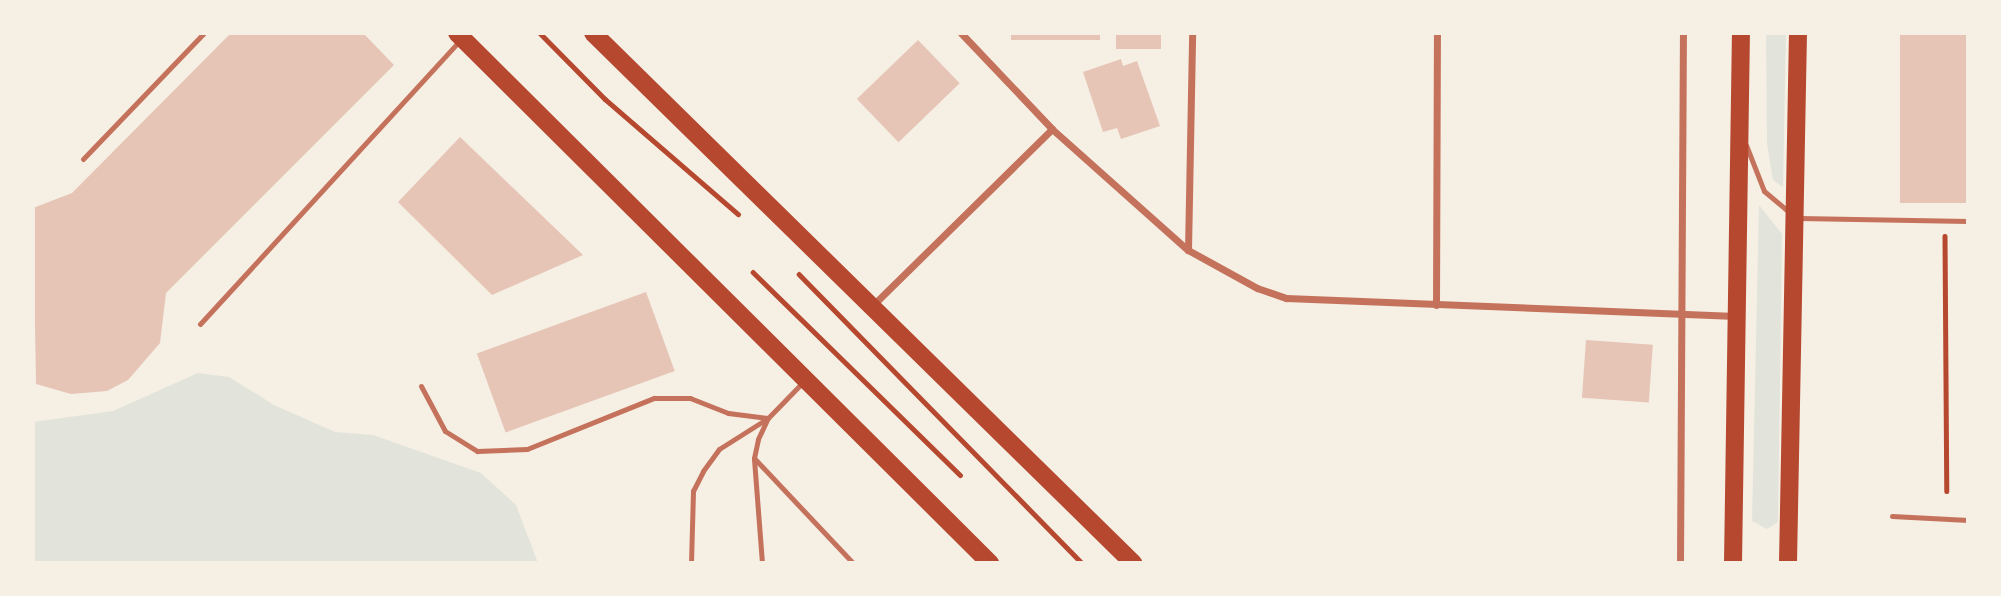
<!DOCTYPE html>
<style>
body{margin:0}
#map{position:relative;width:2001px;height:596px;overflow:hidden;background:#f6efe4;font-family:"Noto Sans",sans-serif}
div>[style]{position:absolute}
.green>*{inset:0;background:#e2e4dc}
.building>*{inset:0;background:#e6c5b7;transform-origin:0 0}
.path>*{height:4.5px;margin:-2.25px;padding:0 2.25px;transform-origin:2.25px;border-radius:2.25px;background:#b5482f}
.service>*{height:5px;margin:-2.5px;padding:0 2.5px;transform-origin:2.5px;border-radius:2.5px;background:#c5725c}
.minor>*{height:7px;margin:-3.5px;padding:0 3.5px;transform-origin:3.5px;border-radius:3.5px;background:#c5725c}
.primary>*{height:18px;margin:-9px;padding:0 9px;transform-origin:9px;border-radius:9px;background:#b5482f}
span{translate:-50% -50%;white-space:nowrap;text-align:center;line-height:1.15;-webkit-text-stroke:5px #f6efe4;paint-order:stroke}
.frame{position:absolute;inset:0;border:35px solid #f6efe4;pointer-events:none}
</style>
<div id="map">
<div class="green">
<div style="clip-path:polygon(1766px 33px,1786px 33px,1783px 187px,1773px 180px,1767px 144px)"></div>
<div style="clip-path:polygon(1759px 205px,1782px 234px,1778px 522px,1767px 529px,1752px 521px)"></div>
<div style="clip-path:polygon(198px 373px,229px 377px,274px 405px,335px 432px,373px 435px,481px 473px,516px 505px,538px 563px,33px 563px,33px 422px,113px 411px)"></div>
</div>
<div class="building">
<div style="clip-path:polygon(231px 33px,363px 33px,394px 65px,166px 293px,160px 343px,128px 380px,107px 391px,71px 394px,36px 384px,33px 208px,72px 193px)"></div>
<div style="left:1011px;top:33px;width:89px;height:7px"></div>
<div style="left:1116px;top:33px;width:45px;height:16px"></div>
<div style="left:1900px;top:33px;width:68px;height:170px"></div>
<div style="left:918px;top:40px;width:60px;height:85px;rotate:46deg"></div>
<div style="clip-path:polygon(1121px 59px,1123px 66px,1137px 61px,1160px 126px,1121px 139px,1117px 128px,1103px 132px,1083px 72px)"></div>
<div style="clip-path:polygon(460px 137px,583px 255px,492px 295px,398px 202px)"></div>
<div style="left:646px;top:292px;width:84px;height:180px;rotate:70deg"></div>
<div style="left:1586px;top:340px;width:67px;height:58px;rotate:4deg"></div>
</div>
<div class="path">
<div style="left:540px;top:33px;width:93px;rotate:45.4deg"></div>
<div style="left:605px;top:99px;width:176px;rotate:40.8deg"></div>
<div style="left:1945px;top:236px;width:255px;rotate:89.6deg"></div>
<div style="left:753px;top:272px;width:290px;rotate:44.4deg"></div>
<div style="left:799px;top:274px;width:404px;rotate:45.6deg"></div>
</div>
<div class="service">
<div style="left:1746px;top:145px;width:49px;rotate:68.6deg"></div>
<div style="left:1764px;top:191px;width:35px;rotate:40deg"></div>
<div style="left:83px;top:159px;width:175px;rotate:-46.2deg"></div>
<div style="left:1799px;top:218px;width:169px;rotate:1deg"></div>
<div style="left:200px;top:324px;width:384px;rotate:-47.5deg"></div>
<div style="left:421px;top:386px;width:51px;rotate:61.9deg"></div>
<div style="left:445px;top:431px;width:38px;rotate:32deg"></div>
<div style="left:477px;top:451px;width:50px;rotate:-2.3deg"></div>
<div style="left:527px;top:449px;width:137px;rotate:-21.9deg"></div>
<div style="left:654px;top:398px;width:36px"></div>
<div style="left:690px;top:398px;width:41px;rotate:21.5deg"></div>
<div style="left:728px;top:413px;width:40px;rotate:7.1deg"></div>
<div style="left:754px;top:458px;width:144px;rotate:46.7deg"></div>
<div style="left:1892px;top:516px;width:76px;rotate:3deg"></div>
<div style="left:691px;top:563px;width:72px;rotate:-88.4deg"></div>
<div style="left:693px;top:491px;width:22px;rotate:-63deg"></div>
<div style="left:703px;top:471px;width:27px;rotate:-54deg"></div>
<div style="left:719px;top:449px;width:58px;rotate:-32.3deg"></div>
<div style="left:762px;top:563px;width:105px;rotate:-94.4deg"></div>
<div style="left:754px;top:458px;width:19px;rotate:-78deg"></div>
<div style="left:758px;top:439px;width:23px;rotate:-65deg"></div>
<div style="left:768px;top:418px;width:52px;rotate:-45.8deg"></div>
</div>
<div class="minor">
<div style="left:961px;top:33px;width:132px;rotate:46.5deg"></div>
<div style="left:1052px;top:129px;width:182px;rotate:41.7deg"></div>
<div style="left:1188px;top:250px;width:79px;rotate:28.8deg"></div>
<div style="left:1257px;top:288px;width:31px;rotate:19deg"></div>
<div style="left:1286px;top:298px;width:450px;rotate:2.3deg"></div>
<div style="left:1188px;top:250px;width:217px;rotate:-88.9deg"></div>
<div style="left:873px;top:305px;width:251px;rotate:-44.5deg"></div>
<div style="left:1436px;top:305px;width:272px;rotate:-89.8deg"></div>
<div style="left:1680px;top:563px;width:530px;rotate:-89.68deg"></div>
</div>
<div class="primary">
<div style="left:457px;top:33px;width:752px;rotate:44.84deg"></div>
<div style="left:593px;top:33px;width:757px;rotate:44.46deg"></div>
<div style="left:1733px;top:563px;width:530px;rotate:-89.14deg"></div>
<div style="left:1788px;top:563px;width:530px;rotate:-88.92deg"></div>
</div>
<div class="frame"></div>
</div>
